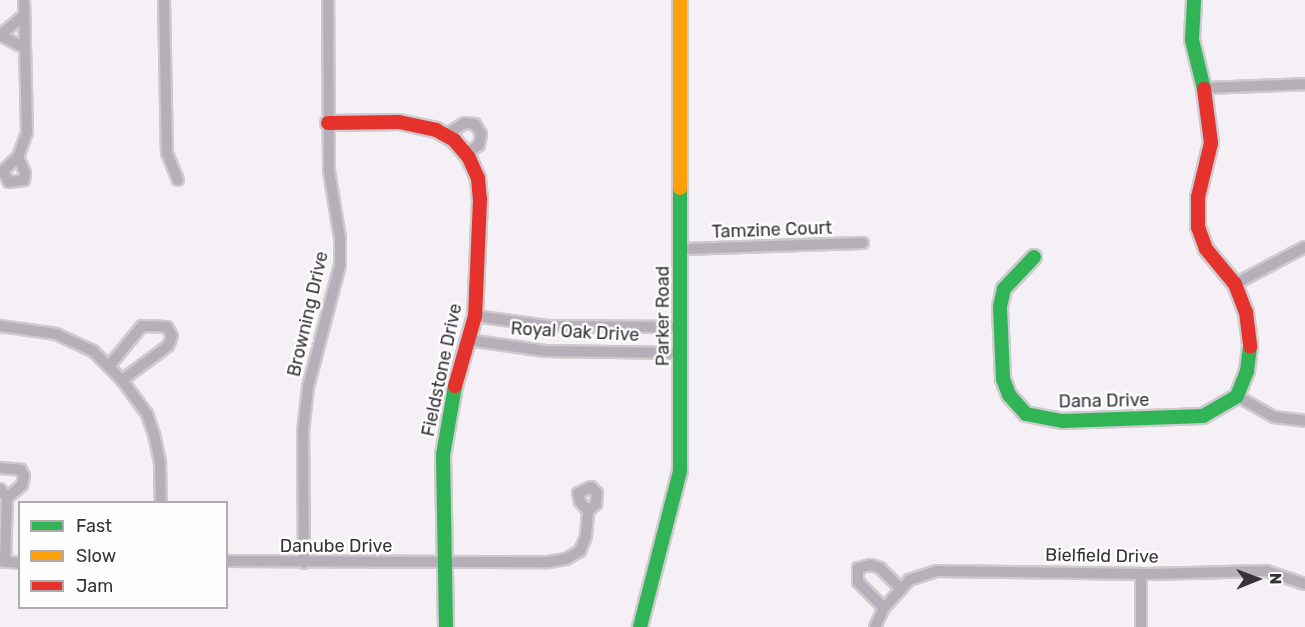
<!DOCTYPE html>
<style>
body{margin:0}
#map{position:relative;width:1305px;height:627px;overflow:hidden;background:#f5f0f6;font-family:Rubik,sans-serif}
div>[style]{position:absolute}
.roads{filter:drop-shadow(2px 0 #cecbcf) drop-shadow(-2px 0 #cecbcf) drop-shadow(0 2px #cecbcf) drop-shadow(0 -2px #cecbcf)}
.street>*{height:10px;margin:-5px;padding:0 5px;transform-origin:5px;border-radius:5px;background:#b6afb9}
.fast>*{height:14px;margin:-7px;padding:0 7px;transform-origin:7px;border-radius:7px;background:#30b455}
.slow>*{height:14px;margin:-7px;padding:0 7px;transform-origin:7px;border-radius:7px;background:#ff9f0a}
.jam>*{height:14px;margin:-7px;padding:0 7px;transform-origin:7px;border-radius:7px;background:#e5322d}
span{translate:-50% -50%;white-space:nowrap;text-align:center;line-height:1.15;-webkit-text-stroke:5px #fefefe;paint-order:stroke}
.street-label{font-size:18px;color:#363337}
.legend{position:absolute;left:18px;top:501px;width:210px;height:108px;box-sizing:border-box;background:#fefefe;border:2px solid #aeadae;margin:0;padding:8px 10px;list-style:none;font-size:18px;color:#363337}
.legend li{display:flex;align-items:center;gap:12px;height:30px}
.legend b{width:30px;border:2px solid #aeadae}
.north{position:absolute;left:1227px;top:549px;width:60px;height:60px;-webkit-text-stroke:4px #fefefe;paint-order:stroke;rotate:89deg;font-size:16px;font-weight:700;line-height:24px;text-align:center;color:#363337}
.north::after{content:'';display:block;margin:auto;width:21px;height:27px;background:#363337;clip-path:polygon(50% 0,100% 100%,50% 72%,0 100%)}
</style>
<div id="map">
<div class="roads">
<div class="street">
<div style="left:164px;top:0;width:153px;rotate:88.9deg"></div>
<div style="left:167px;top:153px;width:29px;rotate:68deg"></div>
<div style="left:23px;top:16px;width:30px;rotate:140deg"></div>
<div style="left:0;top:35px;width:27px;rotate:28deg"></div>
<div style="left:1203px;top:88px;width:102px;rotate:-2.2deg"></div>
<div style="left:445px;top:135px;width:23px;rotate:-31deg"></div>
<div style="left:465px;top:123px;width:10px;rotate:6deg"></div>
<div style="left:475px;top:124px;width:12px;rotate:59deg"></div>
<div style="left:481px;top:134px;width:11px;rotate:100deg"></div>
<div style="left:479px;top:145px;width:17px;rotate:147deg"></div>
<div style="left:18px;top:157px;width:17px;rotate:66deg"></div>
<div style="left:25px;top:173px;width:7px;rotate:98deg"></div>
<div style="left:24px;top:180px;width:15px;rotate:172deg"></div>
<div style="left:9px;top:182px;width:13px;rotate:-119deg"></div>
<div style="left:3px;top:171px;width:21px;rotate:-43deg"></div>
<div style="left:18px;top:157px;width:27px;rotate:-70deg"></div>
<div style="left:27px;top:132px;width:132px;rotate:-91.3deg"></div>
<div style="left:682px;top:249px;width:181px;rotate:-1.9deg"></div>
<div style="left:1235px;top:284px;width:79px;rotate:-27.9deg"></div>
<div style="left:475px;top:316px;width:73px;rotate:7.9deg"></div>
<div style="left:547px;top:326px;width:134px;rotate:0.4deg"></div>
<div style="left:0;top:326px;width:57px;rotate:8.1deg"></div>
<div style="left:56px;top:334px;width:41px;rotate:24.7deg"></div>
<div style="left:93px;top:351px;width:41px;rotate:45deg"></div>
<div style="left:122px;top:380px;width:42px;rotate:53.7deg"></div>
<div style="left:147px;top:414px;width:21px;rotate:71deg"></div>
<div style="left:154px;top:434px;width:30px;rotate:78deg"></div>
<div style="left:160px;top:463px;width:39px;rotate:89deg"></div>
<div style="left:468px;top:340px;width:78px;rotate:8.1deg"></div>
<div style="left:545px;top:351px;width:136px;rotate:0.8deg"></div>
<div style="left:109px;top:366px;width:52px;rotate:-50.5deg"></div>
<div style="left:142px;top:326px;width:25px;rotate:2deg"></div>
<div style="left:167px;top:327px;width:10px;rotate:61deg"></div>
<div style="left:172px;top:336px;width:11px;rotate:112deg"></div>
<div style="left:168px;top:346px;width:57px;rotate:143.5deg"></div>
<div style="left:1237px;top:396px;width:43px;rotate:29.6deg"></div>
<div style="left:1274px;top:417px;width:31px;rotate:7deg"></div>
<div style="left:0;top:468px;width:21px;rotate:5deg"></div>
<div style="left:21px;top:470px;width:7px;rotate:63deg"></div>
<div style="left:24px;top:476px;width:9px;rotate:103deg"></div>
<div style="left:22px;top:485px;width:20px;rotate:139deg"></div>
<div style="left:0;top:489px;width:11px;rotate:52deg"></div>
<div style="left:7px;top:498px;width:64px;rotate:91.8deg"></div>
<div style="left:0;top:561px;width:20px;rotate:6deg"></div>
<div style="left:226px;top:561px;width:323px;rotate:0.2deg"></div>
<div style="left:549px;top:562px;width:17px;rotate:-10deg"></div>
<div style="left:566px;top:559px;width:16px;rotate:-30deg"></div>
<div style="left:580px;top:551px;width:16px;rotate:-68deg"></div>
<div style="left:586px;top:536px;width:25px;rotate:-85deg"></div>
<div style="left:588px;top:511px;width:11px;rotate:-41deg"></div>
<div style="left:596px;top:504px;width:11px;rotate:-85deg"></div>
<div style="left:597px;top:493px;width:8px;rotate:-135deg"></div>
<div style="left:591px;top:487px;width:14px;rotate:155deg"></div>
<div style="left:578px;top:493px;width:9px;rotate:77deg"></div>
<div style="left:580px;top:502px;width:12px;rotate:48deg"></div>
<div style="left:304px;top:563px;width:131px;rotate:-90.4deg"></div>
<div style="left:303px;top:432px;width:45px;rotate:-83.7deg"></div>
<div style="left:308px;top:387px;width:126px;rotate:-75.3deg"></div>
<div style="left:340px;top:265px;width:27px;rotate:-90deg"></div>
<div style="left:340px;top:238px;width:68px;rotate:-99.3deg"></div>
<div style="left:329px;top:171px;width:171px;rotate:-90.3deg"></div>
<div style="left:1141px;top:574px;width:53px;rotate:90deg"></div>
<div style="left:884px;top:608px;width:37px;rotate:-135deg"></div>
<div style="left:858px;top:582px;width:14px;rotate:-90deg"></div>
<div style="left:858px;top:568px;width:13px;rotate:-13deg"></div>
<div style="left:871px;top:565px;width:9px;rotate:18deg"></div>
<div style="left:880px;top:568px;width:30px;rotate:45deg"></div>
<div style="left:875px;top:627px;width:21px;rotate:-65deg"></div>
<div style="left:884px;top:608px;width:38px;rotate:-48deg"></div>
<div style="left:909px;top:580px;width:29px;rotate:-18deg"></div>
<div style="left:937px;top:571px;width:212px;rotate:0.8deg"></div>
<div style="left:1149px;top:574px;width:117px;rotate:-1.5deg"></div>
<div style="left:1266px;top:571px;width:41px;rotate:18.4deg"></div>
</div>
<div class="fast">
<div style="left:1194px;top:0;width:40px;rotate:92.9deg"></div>
<div style="left:1192px;top:40px;width:50px;rotate:76.2deg"></div>
<div style="left:1034px;top:257px;width:44px;rotate:133.2deg"></div>
<div style="left:1004px;top:289px;width:18px;rotate:103deg"></div>
<div style="left:1000px;top:307px;width:72px;rotate:87.6deg"></div>
<div style="left:1003px;top:379px;width:17px;rotate:69deg"></div>
<div style="left:1009px;top:395px;width:25px;rotate:48deg"></div>
<div style="left:1026px;top:414px;width:38px;rotate:11deg"></div>
<div style="left:1063px;top:421px;width:140px;rotate:-2deg"></div>
<div style="left:1203px;top:416px;width:39px;rotate:-30deg"></div>
<div style="left:1237px;top:396px;width:27px;rotate:-68deg"></div>
<div style="left:1247px;top:371px;width:24px;rotate:-83deg"></div>
<div style="left:446px;top:627px;width:172px;rotate:-91deg"></div>
<div style="left:443px;top:455px;width:70px;rotate:-80.1deg"></div>
<div style="left:640px;top:627px;width:161px;rotate:-75.6deg"></div>
<div style="left:680px;top:471px;width:283px;rotate:-90deg"></div>
</div>
<div class="slow">
<div style="left:680px;top:0;width:188px;rotate:90deg"></div>
</div>
<div class="jam">
<div style="left:1204px;top:89px;width:54px;rotate:82.6deg"></div>
<div style="left:1211px;top:143px;width:56px;rotate:103.5deg"></div>
<div style="left:1198px;top:197px;width:30px;rotate:90deg"></div>
<div style="left:1198px;top:227px;width:23px;rotate:70deg"></div>
<div style="left:1206px;top:249px;width:45px;rotate:50.4deg"></div>
<div style="left:1235px;top:284px;width:30px;rotate:69deg"></div>
<div style="left:1246px;top:312px;width:35px;rotate:83deg"></div>
<div style="left:328px;top:123px;width:71px;rotate:-0.8deg"></div>
<div style="left:399px;top:122px;width:38px;rotate:12deg"></div>
<div style="left:436px;top:130px;width:21px;rotate:29deg"></div>
<div style="left:454px;top:140px;width:23px;rotate:50deg"></div>
<div style="left:469px;top:158px;width:22px;rotate:66deg"></div>
<div style="left:478px;top:178px;width:21px;rotate:85deg"></div>
<div style="left:480px;top:199px;width:117px;rotate:92.4deg"></div>
<div style="left:475px;top:316px;width:73px;rotate:105.9deg"></div>
</div>
</div>
<div class="street-label">
<span style="left:772px;top:230px;rotate:-2deg">Tamzine Court</span>
<span style="left:308px;top:314px;rotate:-77deg">Browning Drive</span>
<span style="left:663px;top:316px;rotate:-90deg">Parker Road</span>
<span style="left:575px;top:332px;rotate:3deg">Royal Oak Drive</span>
<span style="left:442px;top:370px;rotate:-78deg">Fieldstone Drive</span>
<span style="left:1104px;top:401px;rotate:-1deg">Dana Drive</span>
<span style="left:336px;top:546px">Danube Drive</span>
<span style="left:1102px;top:556px;rotate:1deg">Bielfield Drive</span>
</div>
<ul class="legend">
<li><b style="height:8px;background:#30b455"></b>Fast</li>
<li><b style="height:8px;background:#ff9f0a"></b>Slow</li>
<li><b style="height:8px;background:#e5322d"></b>Jam</li>
</ul>
<div class="north">N</div>
</div>
